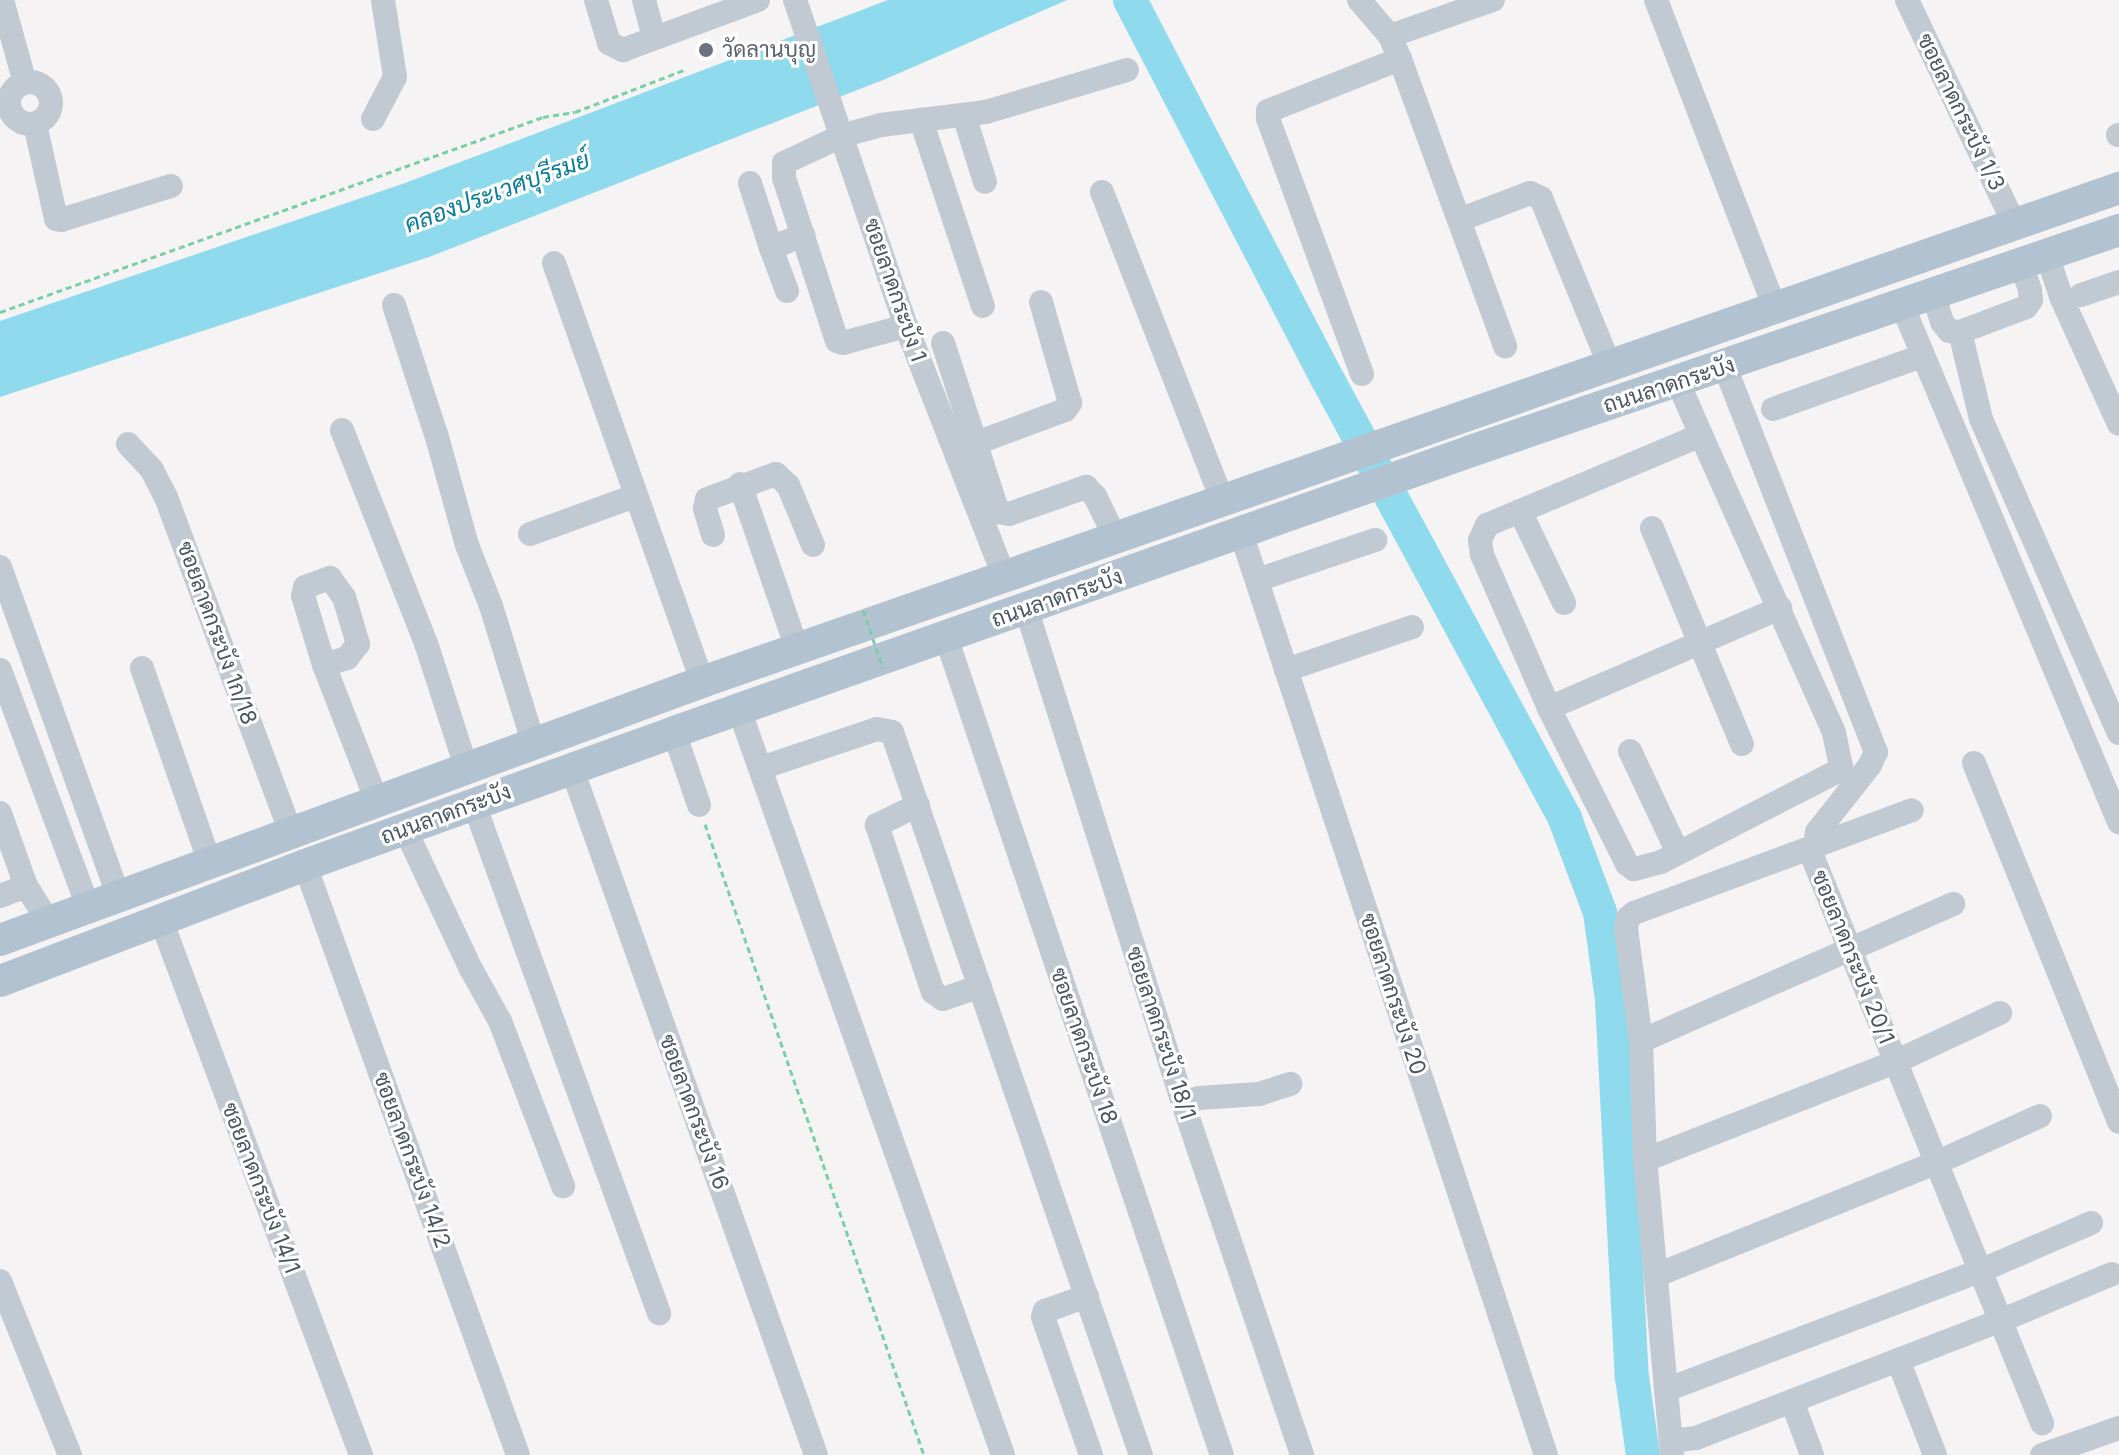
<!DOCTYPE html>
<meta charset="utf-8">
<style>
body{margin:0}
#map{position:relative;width:2119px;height:1455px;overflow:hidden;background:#f5f3f3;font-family:Inter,Sarabun,sans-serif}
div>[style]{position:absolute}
.water>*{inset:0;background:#90daee}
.river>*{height:34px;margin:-17px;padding:0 17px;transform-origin:17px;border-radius:17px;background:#90daee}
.path>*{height:3px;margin-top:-1.5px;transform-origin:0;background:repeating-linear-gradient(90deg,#7ad0a6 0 6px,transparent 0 10px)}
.minor>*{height:24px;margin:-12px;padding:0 12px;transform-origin:12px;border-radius:12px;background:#c1cad2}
.minor>.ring{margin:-12px;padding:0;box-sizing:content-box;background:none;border:24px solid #c1cad2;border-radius:50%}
.major>*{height:32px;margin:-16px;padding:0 16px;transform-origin:16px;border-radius:16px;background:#b3c2d1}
.path-bridge>*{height:3px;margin-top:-1.5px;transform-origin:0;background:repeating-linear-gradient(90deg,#7ad0a6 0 6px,transparent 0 10px)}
.dots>*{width:22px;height:22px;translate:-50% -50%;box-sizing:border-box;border:4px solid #fff;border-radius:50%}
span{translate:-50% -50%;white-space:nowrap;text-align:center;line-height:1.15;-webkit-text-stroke:6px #fff;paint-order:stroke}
.worship-label{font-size:22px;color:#5b616d}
.left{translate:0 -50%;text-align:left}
.street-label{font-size:22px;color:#4a5661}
.water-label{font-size:24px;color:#0c7c9b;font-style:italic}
</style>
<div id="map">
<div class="water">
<div style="clip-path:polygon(888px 0,1067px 0,888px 78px,429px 257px,0 397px,0 321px,405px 183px)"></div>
</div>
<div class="river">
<div style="left:1130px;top:0;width:428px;rotate:62.5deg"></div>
<div style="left:1328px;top:380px;width:499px;rotate:61.6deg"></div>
<div style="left:1565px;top:819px;width:99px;rotate:69.4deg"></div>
<div style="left:1600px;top:912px;width:89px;rotate:82.2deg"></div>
<div style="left:1612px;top:1000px;width:378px;rotate:87deg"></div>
<div style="left:1632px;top:1377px;width:79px;rotate:82deg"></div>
</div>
<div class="path">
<div style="left:0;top:312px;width:577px;rotate:-19.75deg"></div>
<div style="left:543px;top:117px;width:32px;rotate:-9deg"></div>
<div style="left:575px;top:112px;width:117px;rotate:-21.1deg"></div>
<div style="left:705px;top:824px;width:668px;rotate:70.86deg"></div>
</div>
<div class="minor">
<div style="left:2px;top:0;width:86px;rotate:74.5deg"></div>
<div style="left:596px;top:0;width:45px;rotate:73.2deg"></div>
<div style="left:609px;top:43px;width:16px;rotate:27deg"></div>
<div style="left:623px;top:50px;width:144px;rotate:-20.3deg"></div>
<div style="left:644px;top:0;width:39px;rotate:75deg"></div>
<div style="left:795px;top:0;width:344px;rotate:71.2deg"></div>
<div style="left:906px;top:326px;width:269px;rotate:68.6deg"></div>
<div style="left:1359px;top:0;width:48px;rotate:49.3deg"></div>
<div style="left:1390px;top:36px;width:25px;rotate:67deg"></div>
<div style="left:1400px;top:59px;width:306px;rotate:69.9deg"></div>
<div style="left:1656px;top:0;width:330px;rotate:68.9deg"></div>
<div style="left:1907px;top:0;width:250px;rotate:64.4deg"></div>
<div style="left:1390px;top:36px;width:109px;rotate:-19.3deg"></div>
<div class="ring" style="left:9px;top:82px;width:18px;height:18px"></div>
<div style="left:964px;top:115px;width:70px;rotate:72.6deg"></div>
<div style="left:373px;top:119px;width:47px;rotate:-62.4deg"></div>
<div style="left:395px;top:77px;width:78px;rotate:-98.9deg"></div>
<div style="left:921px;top:120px;width:196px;rotate:71.6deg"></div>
<div style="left:35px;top:124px;width:97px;rotate:77.5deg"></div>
<div style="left:56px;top:219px;width:5px;rotate:11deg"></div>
<div style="left:61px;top:220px;width:115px;rotate:-17.2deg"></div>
<div style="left:2118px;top:135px;width:1px"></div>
<div style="left:750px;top:183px;width:68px;rotate:72.1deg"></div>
<div style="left:1102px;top:192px;width:331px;rotate:68.7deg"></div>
<div style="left:1459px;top:220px;width:76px;rotate:-20.8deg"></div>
<div style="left:1530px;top:193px;width:12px;rotate:24deg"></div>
<div style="left:1541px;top:198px;width:179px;rotate:67.7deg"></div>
<div style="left:2047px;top:255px;width:46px;rotate:71.2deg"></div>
<div style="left:2062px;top:299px;width:137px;rotate:65.5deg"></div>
<div style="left:554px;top:263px;width:444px;rotate:70.5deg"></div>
<div style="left:787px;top:291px;width:46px;rotate:-110.4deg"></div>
<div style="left:771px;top:248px;width:35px;rotate:-22deg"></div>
<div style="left:1933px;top:294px;width:29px;rotate:72deg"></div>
<div style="left:1942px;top:322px;width:11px;rotate:52deg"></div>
<div style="left:1949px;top:331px;width:11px;rotate:5deg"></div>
<div style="left:1960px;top:332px;width:71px;rotate:-20.7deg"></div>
<div style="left:2026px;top:307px;width:9px;rotate:-54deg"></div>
<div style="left:2031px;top:300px;width:10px;rotate:-96deg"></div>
<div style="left:2030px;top:290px;width:28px;rotate:-109deg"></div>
<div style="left:2081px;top:295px;width:40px;rotate:-18.9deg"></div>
<div style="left:394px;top:305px;width:139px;rotate:72deg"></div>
<div style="left:437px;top:437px;width:112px;rotate:74.5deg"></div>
<div style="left:467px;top:545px;width:66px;rotate:68.5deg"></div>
<div style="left:491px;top:606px;width:142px;rotate:72.8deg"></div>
<div style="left:1902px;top:305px;width:561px;rotate:67.23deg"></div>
<div style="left:906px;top:326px;width:65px;rotate:164.9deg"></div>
<div style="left:843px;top:343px;width:6px;rotate:-162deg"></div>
<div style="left:837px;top:341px;width:171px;rotate:-108deg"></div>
<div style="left:784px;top:178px;width:15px;rotate:-90deg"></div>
<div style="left:784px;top:163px;width:63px;rotate:-25.3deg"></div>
<div style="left:841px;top:136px;width:41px;rotate:-15.4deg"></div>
<div style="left:881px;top:125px;width:106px;rotate:-7.1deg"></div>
<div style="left:986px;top:112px;width:147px;rotate:-16.6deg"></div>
<div style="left:1960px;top:332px;width:89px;rotate:76.4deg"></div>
<div style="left:1981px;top:419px;width:343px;rotate:66.3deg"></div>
<div style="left:943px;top:343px;width:178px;rotate:72deg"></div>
<div style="left:998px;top:512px;width:11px;rotate:10deg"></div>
<div style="left:1009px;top:514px;width:82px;rotate:-19.3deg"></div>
<div style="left:1086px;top:487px;width:13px;rotate:45deg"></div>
<div style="left:1095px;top:496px;width:46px;rotate:64deg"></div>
<div style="left:1725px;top:367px;width:414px;rotate:68.6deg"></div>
<div style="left:1876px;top:752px;width:14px;rotate:115deg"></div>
<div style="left:1870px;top:765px;width:85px;rotate:128.3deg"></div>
<div style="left:1817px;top:832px;width:26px;rotate:99deg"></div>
<div style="left:1813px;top:858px;width:610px;rotate:67.94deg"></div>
<div style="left:1362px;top:374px;width:273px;rotate:-110.2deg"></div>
<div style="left:1268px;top:118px;width:7px;rotate:-90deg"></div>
<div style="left:1268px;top:111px;width:142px;rotate:-21.5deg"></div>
<div style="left:1678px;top:382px;width:58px;rotate:66.5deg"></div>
<div style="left:1773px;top:409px;width:158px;rotate:-19.6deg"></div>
<div style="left:342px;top:430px;width:229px;rotate:68.5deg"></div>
<div style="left:426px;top:643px;width:130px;rotate:72.1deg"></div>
<div style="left:1701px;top:435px;width:326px;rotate:65.9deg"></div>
<div style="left:1834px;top:733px;width:34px;rotate:78deg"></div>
<div style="left:1841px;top:766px;width:8px;rotate:130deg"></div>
<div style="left:1836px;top:772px;width:197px;rotate:152.8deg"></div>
<div style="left:1661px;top:862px;width:28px;rotate:165deg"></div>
<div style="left:1634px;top:869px;width:9px;rotate:-144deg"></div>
<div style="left:1627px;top:864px;width:174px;rotate:-116.6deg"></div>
<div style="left:1549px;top:708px;width:167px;rotate:-113.6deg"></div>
<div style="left:1482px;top:555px;width:15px;rotate:-98deg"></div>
<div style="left:1480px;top:540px;width:17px;rotate:-65deg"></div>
<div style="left:1487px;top:525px;width:232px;rotate:-22.8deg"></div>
<div style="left:976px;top:443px;width:95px;rotate:-20.3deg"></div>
<div style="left:1065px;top:410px;width:9px;rotate:-54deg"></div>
<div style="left:1070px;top:403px;width:105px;rotate:-106deg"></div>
<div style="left:128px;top:444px;width:35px;rotate:47deg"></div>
<div style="left:152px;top:470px;width:30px;rotate:63deg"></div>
<div style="left:166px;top:497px;width:356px;rotate:69.6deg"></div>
<div style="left:740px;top:484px;width:175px;rotate:70.9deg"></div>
<div style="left:1520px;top:511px;width:102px;rotate:64.4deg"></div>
<div style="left:1652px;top:528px;width:234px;rotate:67.4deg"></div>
<div style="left:1241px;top:533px;width:971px;rotate:71.7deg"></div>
<div style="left:530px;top:534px;width:112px;rotate:-19.9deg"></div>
<div style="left:713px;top:535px;width:28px;rotate:-107deg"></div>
<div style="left:705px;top:508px;width:9px;rotate:-77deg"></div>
<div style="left:707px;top:499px;width:73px;rotate:-19.9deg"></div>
<div style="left:776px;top:474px;width:16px;rotate:43deg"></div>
<div style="left:788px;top:485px;width:65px;rotate:67.4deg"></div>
<div style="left:0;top:567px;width:349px;rotate:70.2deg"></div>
<div style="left:330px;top:578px;width:24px;rotate:54deg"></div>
<div style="left:344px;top:597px;width:49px;rotate:73.4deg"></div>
<div style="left:358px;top:644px;width:18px;rotate:128deg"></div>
<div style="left:347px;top:658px;width:24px;rotate:163deg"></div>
<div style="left:324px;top:665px;width:72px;rotate:-106.9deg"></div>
<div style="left:303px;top:596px;width:9px;rotate:-77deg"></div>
<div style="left:305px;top:587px;width:27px;rotate:-20deg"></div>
<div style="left:1257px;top:580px;width:125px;rotate:-18.7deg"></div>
<div style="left:1026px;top:608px;width:519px;rotate:72.4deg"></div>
<div style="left:1183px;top:1103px;width:372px;rotate:71.3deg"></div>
<div style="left:946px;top:637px;width:863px;rotate:71.36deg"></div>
<div style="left:324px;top:665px;width:144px;rotate:68.8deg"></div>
<div style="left:142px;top:668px;width:203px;rotate:70.8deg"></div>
<div style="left:0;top:670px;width:252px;rotate:69.6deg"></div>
<div style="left:1286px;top:670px;width:133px;rotate:-18.8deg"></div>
<div style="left:1549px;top:708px;width:252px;rotate:-23.4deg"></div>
<div style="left:739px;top:709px;width:791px;rotate:70.51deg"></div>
<div style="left:674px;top:732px;width:77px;rotate:71.1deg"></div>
<div style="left:1630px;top:751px;width:113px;rotate:64.8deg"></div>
<div style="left:1974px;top:763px;width:387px;rotate:68deg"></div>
<div style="left:761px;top:768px;width:122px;rotate:-18.6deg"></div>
<div style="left:877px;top:729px;width:15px;rotate:11deg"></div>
<div style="left:892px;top:732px;width:765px;rotate:71deg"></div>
<div style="left:572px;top:769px;width:728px;rotate:70.42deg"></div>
<div style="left:474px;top:804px;width:542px;rotate:70.03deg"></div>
<div style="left:918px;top:805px;width:46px;rotate:154deg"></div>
<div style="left:877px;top:825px;width:176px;rotate:71.5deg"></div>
<div style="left:933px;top:992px;width:12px;rotate:35deg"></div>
<div style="left:943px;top:999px;width:39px;rotate:-19deg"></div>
<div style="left:0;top:813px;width:77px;rotate:70.4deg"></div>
<div style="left:26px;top:886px;width:41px;rotate:57.8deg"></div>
<div style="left:405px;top:829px;width:155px;rotate:64.8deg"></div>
<div style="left:471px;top:969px;width:60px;rotate:60.9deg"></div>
<div style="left:500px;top:1021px;width:177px;rotate:69.1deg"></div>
<div style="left:305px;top:865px;width:627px;rotate:70.15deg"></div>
<div style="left:0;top:896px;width:28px;rotate:-21deg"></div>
<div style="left:161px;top:920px;width:571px;rotate:69.5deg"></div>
<div style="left:1641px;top:1041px;width:341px;rotate:-23.7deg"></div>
<div style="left:1183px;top:1103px;width:17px;rotate:-17deg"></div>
<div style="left:1199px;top:1098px;width:60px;rotate:-3.8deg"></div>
<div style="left:1259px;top:1094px;width:33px;rotate:-18deg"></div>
<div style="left:1645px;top:1160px;width:269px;rotate:-21.4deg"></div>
<div style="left:1895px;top:1062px;width:116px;rotate:-25deg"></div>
<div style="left:1657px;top:1275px;width:301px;rotate:-21.9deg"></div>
<div style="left:1936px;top:1163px;width:114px;rotate:-24.3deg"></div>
<div style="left:0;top:1281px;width:188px;rotate:68.1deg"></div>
<div style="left:1087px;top:1296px;width:45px;rotate:160.3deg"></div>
<div style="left:1045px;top:1311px;width:6px;rotate:108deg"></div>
<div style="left:1043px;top:1317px;width:146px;rotate:70.8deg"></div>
<div style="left:1898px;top:1360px;width:102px;rotate:68.7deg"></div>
<div style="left:1666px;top:1390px;width:336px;rotate:-20.8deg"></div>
<div style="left:1980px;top:1271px;width:121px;rotate:-23.4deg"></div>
<div style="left:1792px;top:1401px;width:58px;rotate:69.7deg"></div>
<div style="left:1671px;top:1441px;width:25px;rotate:-7deg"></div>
<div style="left:1696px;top:1438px;width:326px;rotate:-21.1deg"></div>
<div style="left:2000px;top:1321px;width:121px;rotate:-22.8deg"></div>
<div style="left:1672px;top:1455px;width:296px;rotate:-95.2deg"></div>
<div style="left:1645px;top:1160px;width:119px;rotate:-91.9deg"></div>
<div style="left:1641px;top:1041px;width:114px;rotate:-97.6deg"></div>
<div style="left:1626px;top:928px;width:10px;rotate:-79deg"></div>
<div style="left:1628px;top:918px;width:8px;rotate:-40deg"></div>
<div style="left:1634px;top:913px;width:296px;rotate:-20.3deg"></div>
<div style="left:2042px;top:1455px;width:82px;rotate:-19.3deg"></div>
</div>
<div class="major">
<div style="left:0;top:940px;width:748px;rotate:-20.18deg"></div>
<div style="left:702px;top:682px;width:1501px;rotate:-19.22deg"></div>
<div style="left:0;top:981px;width:326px;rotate:-20.8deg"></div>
<div style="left:305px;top:865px;width:392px;rotate:-19.8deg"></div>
<div style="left:674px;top:732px;width:845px;rotate:-19.42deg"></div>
<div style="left:1471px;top:451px;width:685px;rotate:-18.83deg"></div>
</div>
<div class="path-bridge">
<div style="left:863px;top:610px;width:61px;rotate:71deg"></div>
</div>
<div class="dots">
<div style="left:706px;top:50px;background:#6b7280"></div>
</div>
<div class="worship-label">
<span class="left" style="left:722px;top:50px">วัดลานบุญ</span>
</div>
<div class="street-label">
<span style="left:1961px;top:112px;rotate:64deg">ซอยลาดกระบัง 1/3</span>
<span style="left:895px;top:290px;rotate:71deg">ซอยลาดกระบัง 1</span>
<span style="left:1669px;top:385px;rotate:-18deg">ถนนลาดกระบัง</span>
<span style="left:1057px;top:598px;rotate:-19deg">ถนนลาดกระบัง</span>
<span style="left:217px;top:633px;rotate:70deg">ซอยลาดกระบัง 1ก/18</span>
<span style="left:446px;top:814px;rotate:-20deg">ถนนลาดกระบัง</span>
<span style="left:1853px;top:957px;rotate:68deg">ซอยลาดกระบัง 20/1</span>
<span style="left:1393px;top:994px;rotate:72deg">ซอยลาดกระบัง 20</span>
<span style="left:1161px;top:1033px;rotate:72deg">ซอยลาดกระบัง 18/1</span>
<span style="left:1084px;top:1046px;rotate:71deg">ซอยลาดกระบัง 18</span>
<span style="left:694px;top:1112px;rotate:70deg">ซอยลาดกระบัง 16</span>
<span style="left:412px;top:1160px;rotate:70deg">ซอยลาดกระบัง 14/2</span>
<span style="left:261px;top:1188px;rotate:69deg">ซอยลาดกระบัง 14/1</span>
</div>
<div class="water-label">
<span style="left:497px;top:192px;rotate:-20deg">คลองประเวศบุรีรมย์</span>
</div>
</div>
